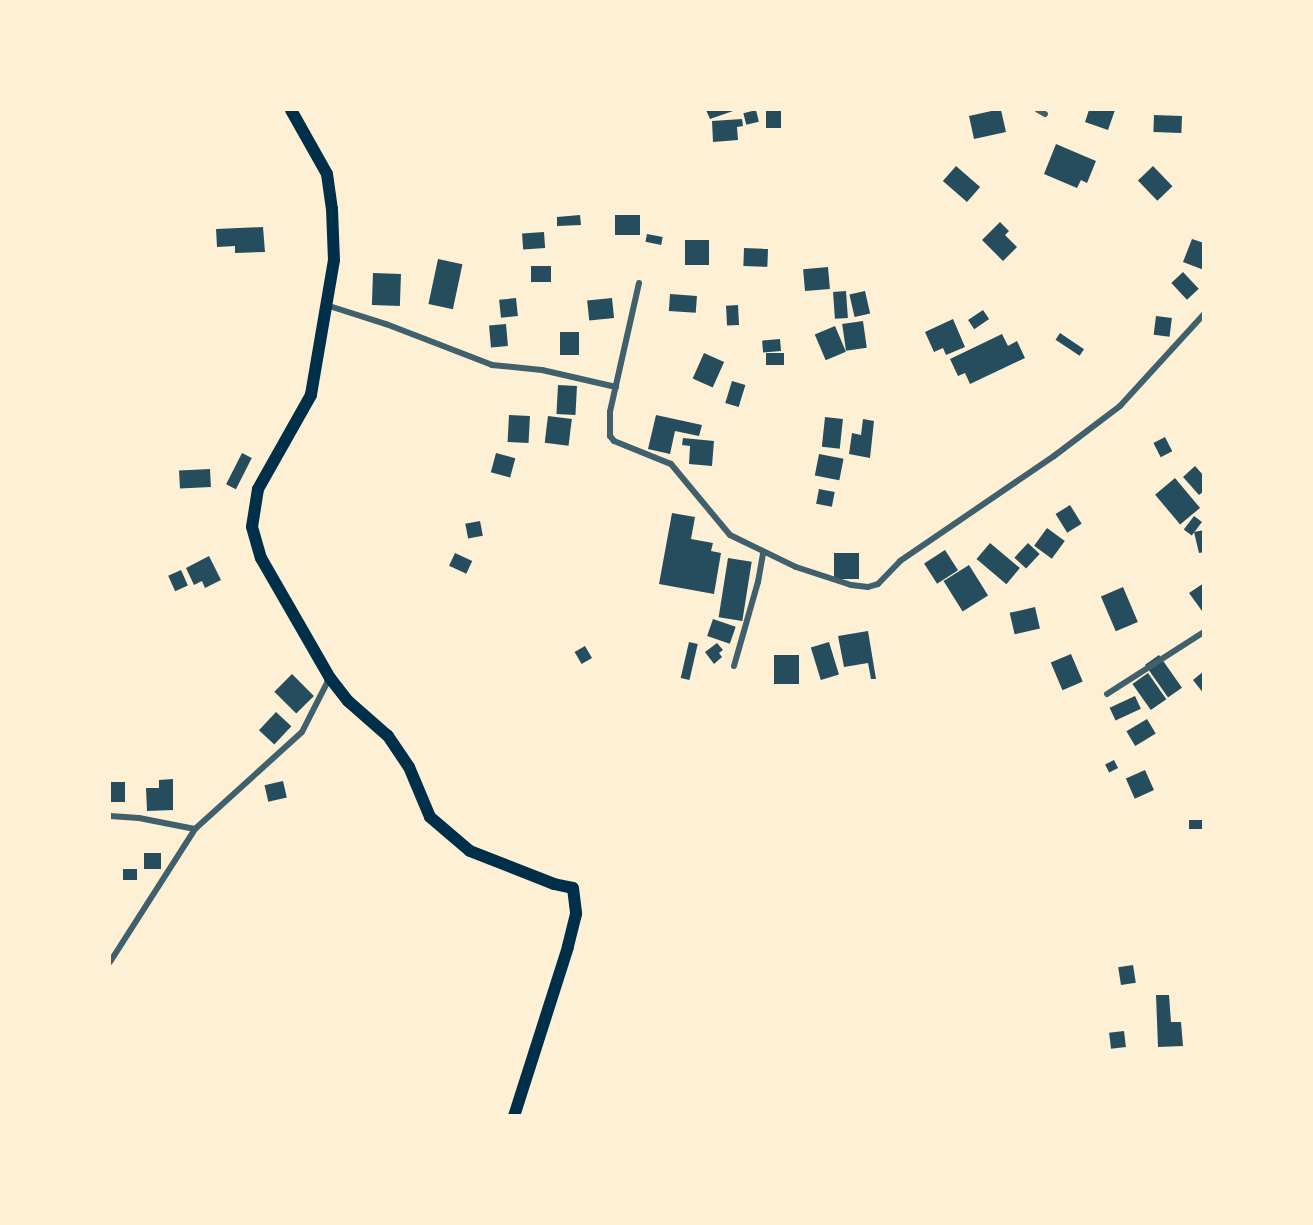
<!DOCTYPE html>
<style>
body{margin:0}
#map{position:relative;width:1313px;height:1225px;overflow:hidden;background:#fdf0d5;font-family:Mulish,sans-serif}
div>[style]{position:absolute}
.building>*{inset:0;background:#264d5e;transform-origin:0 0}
.minor>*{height:6px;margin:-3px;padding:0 3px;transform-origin:3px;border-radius:3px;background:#3f606c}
.secondary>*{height:12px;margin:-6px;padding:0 6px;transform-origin:6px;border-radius:6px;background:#003049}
span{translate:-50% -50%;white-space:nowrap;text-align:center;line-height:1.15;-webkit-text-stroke:6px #fdf0d5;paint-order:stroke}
.frame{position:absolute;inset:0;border:111px solid #fdf0d5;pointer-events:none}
</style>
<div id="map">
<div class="building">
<div style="clip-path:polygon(706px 110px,736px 110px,710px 119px)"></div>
<div style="left:756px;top:110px;width:12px;height:13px;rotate:76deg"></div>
<div style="left:766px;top:110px;width:15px;height:18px"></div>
<div style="clip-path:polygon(996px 110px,1001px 110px,1006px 132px,974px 139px,969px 116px)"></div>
<div style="clip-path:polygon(1089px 110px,1115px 110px,1108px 130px,1085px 122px)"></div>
<div style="left:1154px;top:115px;width:28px;height:17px;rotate:2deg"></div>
<div style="clip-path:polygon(742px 119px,743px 126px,737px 127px,738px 140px,713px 142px,712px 121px)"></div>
<div style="clip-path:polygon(1056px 144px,1096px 161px,1087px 183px,1081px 180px,1077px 188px,1044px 174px)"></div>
<div style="left:956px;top:166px;width:32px;height:20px;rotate:41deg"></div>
<div style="left:1153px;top:166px;width:28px;height:21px;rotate:46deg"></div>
<div style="clip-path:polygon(580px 215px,581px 225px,557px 226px,557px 217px)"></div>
<div style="left:615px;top:215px;width:25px;height:20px"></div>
<div style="clip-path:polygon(1000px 222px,1009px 231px,1005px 235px,1017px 247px,1003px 261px,982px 240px)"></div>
<div style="clip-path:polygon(263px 227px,265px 252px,235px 253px,235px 246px,217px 247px,216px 229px)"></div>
<div style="left:544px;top:232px;width:16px;height:22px;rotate:86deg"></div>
<div style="left:647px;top:234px;width:16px;height:8px;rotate:11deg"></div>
<div style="clip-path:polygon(1192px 239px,1204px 243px,1204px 270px,1183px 262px)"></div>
<div style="left:685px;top:240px;width:24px;height:25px"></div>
<div style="left:744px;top:248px;width:24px;height:18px;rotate:2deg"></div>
<div style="left:438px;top:259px;width:25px;height:46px;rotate:12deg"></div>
<div style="left:531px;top:266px;width:20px;height:16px"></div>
<div style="left:828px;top:267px;width:22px;height:25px;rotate:85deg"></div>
<div style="left:1183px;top:272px;width:23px;height:16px;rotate:47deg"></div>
<div style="left:373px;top:273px;width:28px;height:32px;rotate:2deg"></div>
<div style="left:846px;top:291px;width:27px;height:13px;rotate:86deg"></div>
<div style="left:865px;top:291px;width:23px;height:16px;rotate:77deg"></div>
<div style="left:670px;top:294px;width:27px;height:17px;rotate:4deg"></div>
<div style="left:516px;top:298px;width:18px;height:17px;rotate:84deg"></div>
<div style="left:612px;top:298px;width:20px;height:25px;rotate:84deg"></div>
<div style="left:738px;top:305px;width:20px;height:12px;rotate:87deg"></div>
<div style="left:983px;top:310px;width:11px;height:18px;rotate:56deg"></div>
<div style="left:1156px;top:316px;width:16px;height:19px;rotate:7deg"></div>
<div style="clip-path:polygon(953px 319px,965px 347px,946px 355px,943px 348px,934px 352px,925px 332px)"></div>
<div style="left:863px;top:321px;width:27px;height:21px;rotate:82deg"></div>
<div style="left:506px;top:324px;width:22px;height:17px;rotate:85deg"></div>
<div style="left:835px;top:326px;width:28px;height:22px;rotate:67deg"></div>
<div style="left:560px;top:332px;width:19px;height:23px"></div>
<div style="left:1060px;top:333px;width:29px;height:8px;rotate:34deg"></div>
<div style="clip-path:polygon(1002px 334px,1008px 346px,1017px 341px,1025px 358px,970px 384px,965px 373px,958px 376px,950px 359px)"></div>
<div style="left:780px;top:339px;width:12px;height:18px;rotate:85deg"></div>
<div style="left:704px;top:353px;width:22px;height:28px;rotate:24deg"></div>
<div style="left:766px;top:353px;width:18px;height:12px"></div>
<div style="left:732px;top:381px;width:14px;height:23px;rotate:17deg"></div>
<div style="left:558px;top:385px;width:19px;height:29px;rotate:3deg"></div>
<div style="left:509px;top:415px;width:21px;height:27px;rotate:3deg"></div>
<div style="clip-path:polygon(656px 415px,702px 425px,699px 436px,675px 431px,670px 454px,648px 449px)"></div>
<div style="left:548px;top:416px;width:24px;height:27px;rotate:7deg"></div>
<div style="left:825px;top:417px;width:18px;height:30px;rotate:6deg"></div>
<div style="clip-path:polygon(863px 419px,874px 421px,870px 458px,849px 454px,852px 433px,861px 435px)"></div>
<div style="left:1165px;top:437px;width:16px;height:13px;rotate:63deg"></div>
<div style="clip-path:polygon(683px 438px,714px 441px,712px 466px,689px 464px,690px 446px,682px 445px)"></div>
<div style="left:242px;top:453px;width:11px;height:35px;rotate:27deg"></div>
<div style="left:496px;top:453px;width:20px;height:20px;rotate:15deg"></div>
<div style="left:819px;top:454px;width:25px;height:22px;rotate:11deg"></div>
<div style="clip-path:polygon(1195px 466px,1204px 476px,1204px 491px,1199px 495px,1183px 477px)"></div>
<div style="left:210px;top:469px;width:18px;height:31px;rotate:87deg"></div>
<div style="left:1175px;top:478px;width:39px;height:26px;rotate:50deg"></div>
<div style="left:819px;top:489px;width:16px;height:15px;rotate:11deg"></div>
<div style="left:1070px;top:505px;width:22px;height:17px;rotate:58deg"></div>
<div style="clip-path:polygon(672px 513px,695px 517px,691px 539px,713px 543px,711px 551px,721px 553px,714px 594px,659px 584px)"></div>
<div style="left:1194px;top:516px;width:10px;height:17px;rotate:37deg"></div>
<div style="left:480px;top:521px;width:15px;height:15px;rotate:79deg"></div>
<div style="left:1047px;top:528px;width:22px;height:22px;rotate:36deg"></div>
<div style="clip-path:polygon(1204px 530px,1204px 552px,1199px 553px,1194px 532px)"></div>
<div style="left:990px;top:543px;width:39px;height:21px;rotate:40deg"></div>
<div style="left:1028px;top:543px;width:16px;height:20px;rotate:43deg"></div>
<div style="left:945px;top:550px;width:24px;height:25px;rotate:57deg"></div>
<div style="left:455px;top:553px;width:19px;height:14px;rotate:25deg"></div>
<div style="left:834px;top:553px;width:25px;height:26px"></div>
<div style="clip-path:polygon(209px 556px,221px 580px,205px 588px,202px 581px,194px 585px,186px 568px)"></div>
<div style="left:728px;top:558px;width:24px;height:60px;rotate:9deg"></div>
<div style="left:969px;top:565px;width:36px;height:30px;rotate:58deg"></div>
<div style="left:181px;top:570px;width:17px;height:14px;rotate:66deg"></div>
<div style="clip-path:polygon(1204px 583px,1204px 610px,1202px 611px,1189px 593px)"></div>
<div style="left:1123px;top:587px;width:38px;height:24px;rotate:67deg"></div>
<div style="left:1035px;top:607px;width:22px;height:26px;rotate:77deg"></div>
<div style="left:713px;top:619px;width:24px;height:18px;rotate:19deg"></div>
<div style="clip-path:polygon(868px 631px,876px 679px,871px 679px,868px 663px,844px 667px,838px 636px)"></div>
<div style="left:689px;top:642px;width:9px;height:37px;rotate:13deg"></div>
<div style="left:829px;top:642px;width:34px;height:19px;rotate:73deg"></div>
<div style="clip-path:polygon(717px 643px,723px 650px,719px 653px,722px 657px,714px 664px,705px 652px)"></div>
<div style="left:585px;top:646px;width:14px;height:12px;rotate:60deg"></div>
<div style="left:1071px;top:654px;width:30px;height:22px;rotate:67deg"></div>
<div style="left:774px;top:655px;width:25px;height:29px"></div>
<div style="left:1159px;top:655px;width:40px;height:17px;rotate:55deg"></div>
<div style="clip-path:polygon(1204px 671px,1204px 694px,1193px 680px)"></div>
<div style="left:1148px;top:673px;width:32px;height:19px;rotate:55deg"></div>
<div style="left:292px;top:674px;width:31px;height:25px;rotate:45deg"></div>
<div style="left:1135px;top:696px;width:14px;height:28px;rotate:65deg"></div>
<div style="left:276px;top:712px;width:21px;height:25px;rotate:43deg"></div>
<div style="left:1147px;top:719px;width:17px;height:24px;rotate:59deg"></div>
<div style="left:1114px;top:760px;width:9px;height:10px;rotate:63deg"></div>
<div style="left:1145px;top:770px;width:22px;height:21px;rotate:66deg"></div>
<div style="clip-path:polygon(173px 779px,173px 810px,147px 811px,146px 788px,159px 788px,159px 780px)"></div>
<div style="left:283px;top:781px;width:17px;height:19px;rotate:77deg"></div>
<div style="left:110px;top:782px;width:15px;height:20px"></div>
<div style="left:1204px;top:820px;width:9px;height:15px;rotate:90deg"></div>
<div style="left:144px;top:853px;width:17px;height:16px"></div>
<div style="left:123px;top:869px;width:14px;height:11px"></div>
<div style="left:1133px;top:965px;width:18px;height:15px;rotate:81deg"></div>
<div style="clip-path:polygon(1156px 995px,1169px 995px,1171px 1022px,1181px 1022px,1183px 1046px,1158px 1047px)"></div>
<div style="left:1124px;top:1031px;width:16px;height:15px;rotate:83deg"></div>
</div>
<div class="minor">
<div style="left:1038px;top:110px;width:8px;rotate:30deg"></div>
<div style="left:639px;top:283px;width:132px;rotate:102.7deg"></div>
<div style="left:610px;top:412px;width:24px;rotate:90deg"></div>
<div style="left:610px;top:436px;width:6px;rotate:51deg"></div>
<div style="left:614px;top:441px;width:61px;rotate:22deg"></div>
<div style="left:671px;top:464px;width:92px;rotate:50.3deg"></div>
<div style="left:730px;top:535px;width:73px;rotate:25.9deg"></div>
<div style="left:796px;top:567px;width:58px;rotate:18.1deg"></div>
<div style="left:851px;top:585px;width:17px;rotate:7deg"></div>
<div style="left:868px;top:587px;width:10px;rotate:-17deg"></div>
<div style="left:878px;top:584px;width:32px;rotate:-46deg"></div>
<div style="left:900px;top:561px;width:186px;rotate:-34.3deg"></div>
<div style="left:1054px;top:456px;width:83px;rotate:-37.1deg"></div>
<div style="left:1120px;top:406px;width:125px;rotate:-47.6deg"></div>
<div style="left:326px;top:305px;width:63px;rotate:17.6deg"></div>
<div style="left:386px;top:324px;width:114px;rotate:21.1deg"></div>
<div style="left:492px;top:365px;width:50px;rotate:5.7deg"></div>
<div style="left:542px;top:370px;width:76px;rotate:12.9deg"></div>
<div style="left:734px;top:666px;width:87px;rotate:-74.1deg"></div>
<div style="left:758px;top:582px;width:29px;rotate:-80deg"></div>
<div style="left:1107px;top:694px;width:115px;rotate:-32.6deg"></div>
<div style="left:110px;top:816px;width:29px;rotate:4deg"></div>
<div style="left:139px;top:818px;width:57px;rotate:11.1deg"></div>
<div style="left:110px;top:962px;width:158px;rotate:-57.4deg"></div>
<div style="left:195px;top:829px;width:144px;rotate:-42.2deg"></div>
<div style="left:302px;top:732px;width:59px;rotate:-63deg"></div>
</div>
<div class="secondary">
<div style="left:291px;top:110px;width:73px;rotate:60.6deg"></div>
<div style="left:327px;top:174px;width:35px;rotate:82deg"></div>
<div style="left:332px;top:209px;width:51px;rotate:87.8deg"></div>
<div style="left:334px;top:260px;width:137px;rotate:99.7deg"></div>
<div style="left:311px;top:395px;width:108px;rotate:119.4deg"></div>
<div style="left:258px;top:489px;width:38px;rotate:99deg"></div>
<div style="left:252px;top:527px;width:32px;rotate:74deg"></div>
<div style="left:261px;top:558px;width:138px;rotate:60.1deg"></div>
<div style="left:330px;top:678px;width:29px;rotate:52deg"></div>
<div style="left:348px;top:701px;width:53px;rotate:41.2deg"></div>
<div style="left:388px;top:736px;width:37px;rotate:56deg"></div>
<div style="left:409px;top:767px;width:54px;rotate:67.2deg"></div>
<div style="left:430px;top:817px;width:52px;rotate:40.4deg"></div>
<div style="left:470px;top:851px;width:90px;rotate:21.4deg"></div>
<div style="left:554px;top:884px;width:19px;rotate:12deg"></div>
<div style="left:573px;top:888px;width:26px;rotate:83deg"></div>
<div style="left:576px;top:914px;width:34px;rotate:104deg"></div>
<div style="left:568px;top:947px;width:177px;rotate:107.7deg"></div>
</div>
<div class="frame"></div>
</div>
